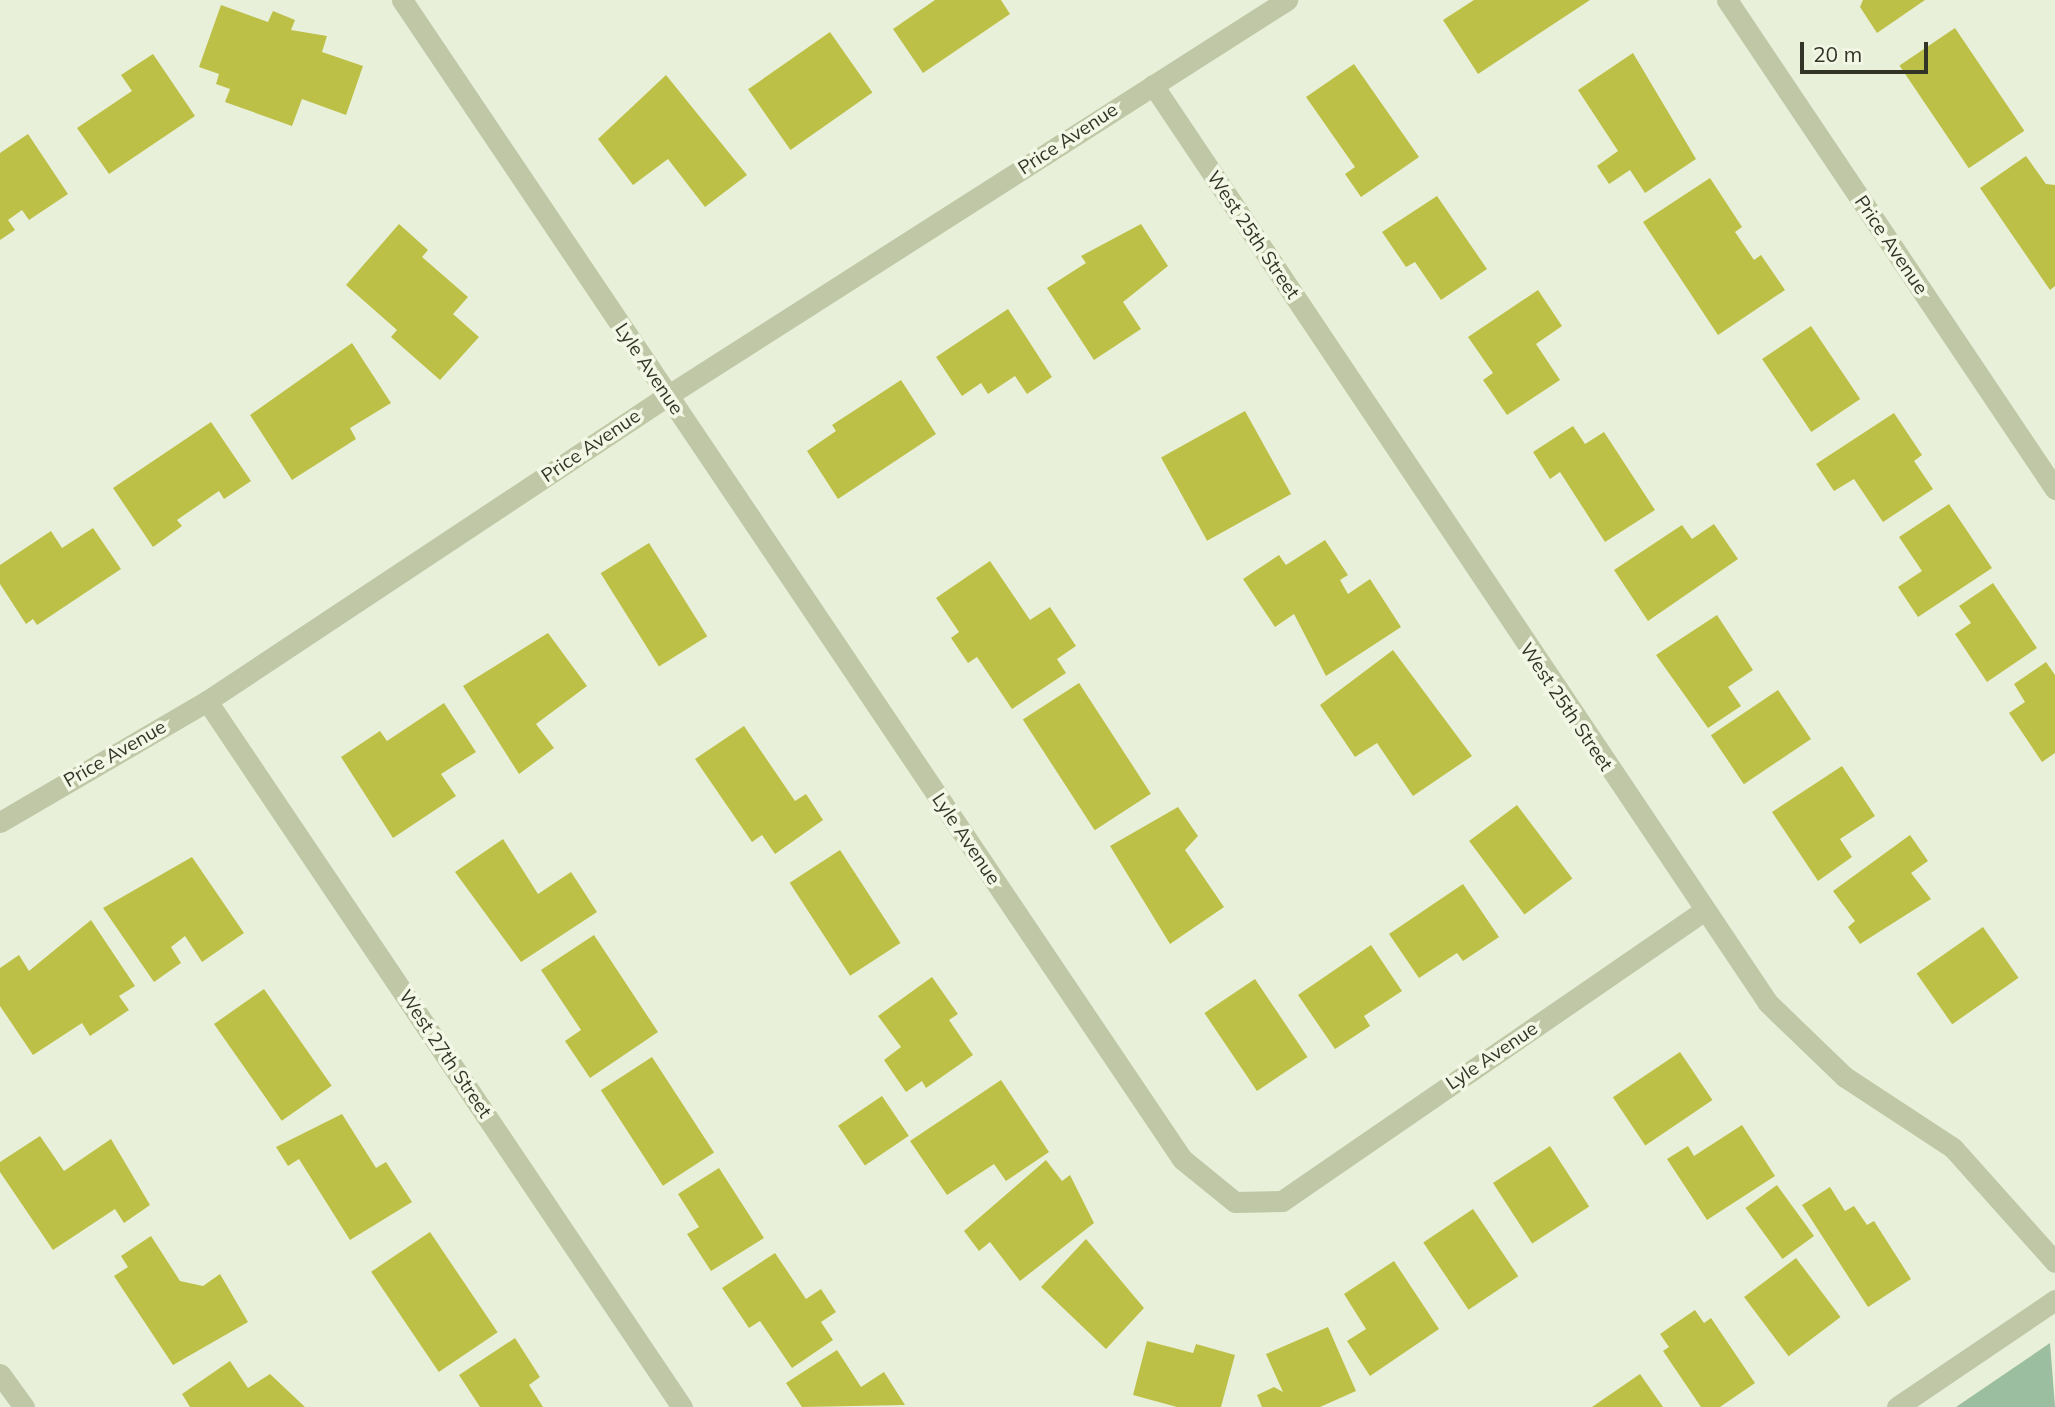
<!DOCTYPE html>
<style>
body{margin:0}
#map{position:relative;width:2055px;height:1407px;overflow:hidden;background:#e9f0d9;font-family:Mulish,sans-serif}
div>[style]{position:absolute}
.green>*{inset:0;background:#9abe9f}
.building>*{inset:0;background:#bdc047;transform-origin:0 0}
.street>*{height:21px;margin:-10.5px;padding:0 10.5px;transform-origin:10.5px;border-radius:10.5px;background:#bfc7a6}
span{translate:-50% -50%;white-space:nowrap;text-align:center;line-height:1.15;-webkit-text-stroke:7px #f2f8e5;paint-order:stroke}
.street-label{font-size:19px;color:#323427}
.scale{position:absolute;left:1800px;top:42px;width:128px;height:32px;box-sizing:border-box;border:4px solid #323427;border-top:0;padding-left:9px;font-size:21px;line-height:24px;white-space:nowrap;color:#323427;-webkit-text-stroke:5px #f2f8e5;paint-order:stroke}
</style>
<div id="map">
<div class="green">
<div style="clip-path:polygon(2050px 1343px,2055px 1407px,1956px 1407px)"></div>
</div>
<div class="building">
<div style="clip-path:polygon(935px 0,1001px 0,1010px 14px,923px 73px,893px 29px)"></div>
<div style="clip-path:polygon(1474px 0,1590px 0,1478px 74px,1443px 20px)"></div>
<div style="clip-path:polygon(1863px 0,1925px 0,1877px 33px,1860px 7px)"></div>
<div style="clip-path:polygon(221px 5px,268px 22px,273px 11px,295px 20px,291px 30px,327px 36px,322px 52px,363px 66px,346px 115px,302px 99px,292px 126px,225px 102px,230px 89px,216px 84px,219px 74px,199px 67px)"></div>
<div style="left:1955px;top:28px;width:124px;height:67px;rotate:56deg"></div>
<div style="left:830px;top:32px;width:74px;height:100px;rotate:55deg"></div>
<div style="clip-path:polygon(1633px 53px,1696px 159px,1645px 193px,1630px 170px,1609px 184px,1597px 166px,1618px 151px,1578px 90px)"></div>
<div style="clip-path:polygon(153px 54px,195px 116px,109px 174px,77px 128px,132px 91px,121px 75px)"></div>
<div style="clip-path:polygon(1354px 64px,1419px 157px,1361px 197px,1345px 174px,1355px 167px,1306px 97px)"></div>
<div style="clip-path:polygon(666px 75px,747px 175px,705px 207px,668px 159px,633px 185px,598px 139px)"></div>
<div style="clip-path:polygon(28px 134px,68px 194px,29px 220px,22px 210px,8px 220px,15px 230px,0 240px,0 153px)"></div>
<div style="clip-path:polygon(2026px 156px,2046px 184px,2055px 185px,2055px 286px,2050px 290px,1980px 188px)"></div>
<div style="clip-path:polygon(1710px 178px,1742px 227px,1735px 232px,1754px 260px,1761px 255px,1785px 290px,1718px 335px,1643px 222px)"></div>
<div style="clip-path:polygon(1437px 196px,1487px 269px,1441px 300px,1415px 262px,1406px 267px,1382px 232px)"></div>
<div style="clip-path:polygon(399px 224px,428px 250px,422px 257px,468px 297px,453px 314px,479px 337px,440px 380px,391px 337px,397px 330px,346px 285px)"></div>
<div style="clip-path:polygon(1141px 224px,1168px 266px,1123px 302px,1141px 329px,1094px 360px,1047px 288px,1086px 263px,1081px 256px)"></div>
<div style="clip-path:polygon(1538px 290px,1562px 326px,1536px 344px,1560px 380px,1507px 415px,1483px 380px,1493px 373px,1468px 337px)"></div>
<div style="clip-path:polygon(1008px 309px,1052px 377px,1027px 394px,1015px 376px,988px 394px,981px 383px,962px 396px,936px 357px)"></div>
<div style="left:1811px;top:326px;width:88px;height:59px;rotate:56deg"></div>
<div style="clip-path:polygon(352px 343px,391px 403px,350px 428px,356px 439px,292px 480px,250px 415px)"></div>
<div style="clip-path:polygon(901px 380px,936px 434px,838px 499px,807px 451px,836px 431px,832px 425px)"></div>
<div style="left:1245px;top:411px;width:95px;height:96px;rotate:61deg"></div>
<div style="clip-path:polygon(1894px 413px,1922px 455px,1914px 461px,1933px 489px,1883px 522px,1854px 479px,1834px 491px,1816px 464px)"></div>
<div style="clip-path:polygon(211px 422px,251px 481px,224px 499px,219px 491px,177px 520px,182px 526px,153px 547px,113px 488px)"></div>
<div style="clip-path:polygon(1573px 426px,1585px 444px,1604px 432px,1655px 510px,1605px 542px,1560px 472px,1550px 479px,1533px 452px)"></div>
<div style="clip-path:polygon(1949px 504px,1992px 568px,1918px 617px,1898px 587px,1922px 571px,1899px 537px)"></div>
<div style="clip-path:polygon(1714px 524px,1738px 559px,1648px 621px,1614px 570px,1682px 525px,1692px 539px)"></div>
<div style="clip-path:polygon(93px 528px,121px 569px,37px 625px,33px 619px,26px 624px,0 584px,0 565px,51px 531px,62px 548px)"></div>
<div style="clip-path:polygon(1325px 540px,1348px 575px,1340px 580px,1348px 594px,1370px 579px,1401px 627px,1326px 676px,1294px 614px,1275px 627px,1243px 579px,1279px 555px,1286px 565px)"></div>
<div style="left:649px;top:543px;width:110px;height:57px;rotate:58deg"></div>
<div style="clip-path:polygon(990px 561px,1030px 620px,1050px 607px,1076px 646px,1057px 659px,1066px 673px,1012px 709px,977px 657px,968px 663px,951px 638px,959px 632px,936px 598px)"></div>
<div style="clip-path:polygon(1993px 583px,2037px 648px,1987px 682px,1955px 634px,1971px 623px,1959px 606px)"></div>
<div style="clip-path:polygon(1717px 615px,1753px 670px,1728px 687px,1741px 706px,1708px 728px,1656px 655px)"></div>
<div style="clip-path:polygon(548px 633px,587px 686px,536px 724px,554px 748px,519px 774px,463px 686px)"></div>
<div style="clip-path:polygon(1393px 650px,1472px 756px,1413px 796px,1377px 743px,1355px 757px,1320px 705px)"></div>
<div style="clip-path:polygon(2046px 662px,2055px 675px,2055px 753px,2042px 762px,2009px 713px,2025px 702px,2014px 684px)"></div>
<div style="left:1079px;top:683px;width:132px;height:67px;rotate:57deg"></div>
<div style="left:1778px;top:690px;width:59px;height:81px;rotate:56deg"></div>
<div style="clip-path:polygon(444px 703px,476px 752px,441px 774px,456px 796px,393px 838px,341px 757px,380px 731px,387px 741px)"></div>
<div style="clip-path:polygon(744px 726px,795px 801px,806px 794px,823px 820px,775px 854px,762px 835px,752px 842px,695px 759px)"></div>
<div style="clip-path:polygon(1842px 766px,1875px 816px,1840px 839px,1852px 857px,1818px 881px,1772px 812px)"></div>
<div style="left:1517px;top:805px;width:92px;height:60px;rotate:53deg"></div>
<div style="clip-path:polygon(1178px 807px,1198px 836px,1185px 850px,1224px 907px,1170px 944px,1110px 846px)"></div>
<div style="clip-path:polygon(1910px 835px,1928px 861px,1911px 873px,1931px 899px,1860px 944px,1848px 927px,1855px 921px,1833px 891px)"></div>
<div style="clip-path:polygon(503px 839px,538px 894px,571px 872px,597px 912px,521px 962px,455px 872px)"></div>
<div style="left:840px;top:850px;width:111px;height:60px;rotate:57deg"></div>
<div style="clip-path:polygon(192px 857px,244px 933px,202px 962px,185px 936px,171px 947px,181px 963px,154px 982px,103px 908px)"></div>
<div style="clip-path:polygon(1463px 884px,1499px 937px,1463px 961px,1457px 953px,1419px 978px,1389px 934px)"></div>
<div style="clip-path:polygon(91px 920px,135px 986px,119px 996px,129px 1010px,90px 1036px,82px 1023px,33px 1055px,0 1006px,0 968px,19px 955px,29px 971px)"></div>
<div style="left:1983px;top:927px;width:62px;height:81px;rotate:55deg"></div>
<div style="clip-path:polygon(594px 935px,658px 1032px,590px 1078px,565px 1041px,581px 1030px,541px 970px)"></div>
<div style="clip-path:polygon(1371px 945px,1402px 991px,1364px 1016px,1370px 1026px,1335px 1049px,1298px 995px)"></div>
<div style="clip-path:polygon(932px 977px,958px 1014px,949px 1020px,973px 1055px,926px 1088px,922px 1081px,906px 1092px,884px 1060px,901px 1047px,878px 1016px)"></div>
<div style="left:1255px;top:979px;width:94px;height:61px;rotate:56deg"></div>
<div style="left:264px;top:989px;width:118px;height:61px;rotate:55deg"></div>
<div style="left:1680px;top:1052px;width:58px;height:81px;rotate:56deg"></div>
<div style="left:652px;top:1057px;width:114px;height:61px;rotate:57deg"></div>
<div style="clip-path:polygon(1001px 1080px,1049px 1152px,1006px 1181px,994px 1164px,947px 1195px,910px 1141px)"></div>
<div style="left:882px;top:1096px;width:48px;height:53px;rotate:56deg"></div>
<div style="clip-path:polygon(342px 1114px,376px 1168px,386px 1162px,412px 1202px,350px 1240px,299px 1159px,288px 1166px,276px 1147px)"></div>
<div style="clip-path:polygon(1742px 1125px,1775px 1176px,1707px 1220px,1667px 1159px,1688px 1146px,1694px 1156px)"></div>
<div style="clip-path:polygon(40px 1136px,64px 1171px,111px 1139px,150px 1205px,124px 1223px,115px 1209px,53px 1250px,0 1172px,0 1162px)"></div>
<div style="left:1550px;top:1146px;width:72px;height:68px;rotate:57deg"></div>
<div style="clip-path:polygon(1046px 1160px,1062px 1181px,1070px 1175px,1094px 1223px,1020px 1281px,990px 1242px,979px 1251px,964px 1231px)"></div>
<div style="clip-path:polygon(719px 1168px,764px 1238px,711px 1271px,687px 1234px,699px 1227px,678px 1194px)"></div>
<div style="left:1777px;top:1185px;width:63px;height:39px;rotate:54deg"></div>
<div style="clip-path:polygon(1830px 1187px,1845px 1211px,1854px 1206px,1867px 1225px,1874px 1221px,1911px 1279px,1868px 1307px,1802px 1205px)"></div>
<div style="left:1473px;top:1209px;width:81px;height:60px;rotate:56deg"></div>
<div style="left:430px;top:1232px;width:121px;height:71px;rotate:56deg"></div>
<div style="clip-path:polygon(151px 1236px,180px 1281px,203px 1286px,220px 1274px,248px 1322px,173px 1365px,114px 1276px,128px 1267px,121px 1256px)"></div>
<div style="clip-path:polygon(1086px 1239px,1144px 1308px,1106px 1349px,1041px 1287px)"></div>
<div style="clip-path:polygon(775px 1253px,806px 1299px,821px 1289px,836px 1312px,821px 1322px,833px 1340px,792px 1368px,760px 1321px,749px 1328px,722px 1288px)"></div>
<div style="left:1796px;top:1258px;width:74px;height:65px;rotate:53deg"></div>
<div style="clip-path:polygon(1394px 1261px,1439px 1329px,1370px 1376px,1347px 1341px,1366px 1329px,1344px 1294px)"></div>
<div style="clip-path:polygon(1695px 1310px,1704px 1323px,1711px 1318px,1755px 1383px,1720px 1407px,1701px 1407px,1663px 1351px,1669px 1347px,1660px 1334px)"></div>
<div style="clip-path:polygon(1328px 1327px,1356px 1391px,1320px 1407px,1262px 1407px,1257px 1395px,1274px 1387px,1283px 1392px,1266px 1354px)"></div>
<div style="clip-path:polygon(515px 1338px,540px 1377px,529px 1385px,543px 1407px,480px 1407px,459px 1375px)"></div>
<div style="clip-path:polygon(1147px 1341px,1193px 1353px,1196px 1344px,1235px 1355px,1221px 1407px,1177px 1407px,1133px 1395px)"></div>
<div style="clip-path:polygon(837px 1350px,861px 1387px,884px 1372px,905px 1405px,802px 1407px,786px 1383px)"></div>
<div style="clip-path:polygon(230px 1361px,248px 1388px,270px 1374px,305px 1407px,190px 1407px,182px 1394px)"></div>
<div style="clip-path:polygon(1640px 1374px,1663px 1407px,1592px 1407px)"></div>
</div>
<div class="street">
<div style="left:402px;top:0;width:1397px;rotate:56.06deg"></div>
<div style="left:1182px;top:1159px;width:68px;rotate:39.1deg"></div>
<div style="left:1235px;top:1202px;width:47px;rotate:-1.2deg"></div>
<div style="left:1282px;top:1201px;width:510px;rotate:-34.53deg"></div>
<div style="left:1727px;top:0;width:589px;rotate:56.15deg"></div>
<div style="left:1153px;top:85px;width:1105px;rotate:56.18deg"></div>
<div style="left:1768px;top:1003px;width:107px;rotate:43.9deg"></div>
<div style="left:1845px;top:1077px;width:129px;rotate:33.3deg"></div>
<div style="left:1953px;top:1148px;width:153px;rotate:48.2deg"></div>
<div style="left:207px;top:701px;width:851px;rotate:56.07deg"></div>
<div style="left:0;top:822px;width:240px;rotate:-30.3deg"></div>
<div style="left:207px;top:701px;width:552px;rotate:-33.55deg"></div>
<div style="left:667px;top:396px;width:736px;rotate:-32.57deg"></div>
<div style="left:0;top:1374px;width:41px;rotate:54deg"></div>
<div style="left:1897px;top:1407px;width:191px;rotate:-34.1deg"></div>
</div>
<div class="street-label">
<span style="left:1068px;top:139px;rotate:-33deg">Price Avenue</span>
<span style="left:1253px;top:235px;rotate:56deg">West 25th Street</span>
<span style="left:1891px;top:245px;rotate:56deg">Price Avenue</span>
<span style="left:649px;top:369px;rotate:56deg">Lyle Avenue</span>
<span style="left:591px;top:446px;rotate:-34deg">Price Avenue</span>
<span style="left:1566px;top:707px;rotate:56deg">West 25th Street</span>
<span style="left:115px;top:754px;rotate:-30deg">Price Avenue</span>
<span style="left:966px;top:839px;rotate:56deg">Lyle Avenue</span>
<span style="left:445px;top:1054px;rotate:56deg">West 27th Street</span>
<span style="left:1492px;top:1056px;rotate:-34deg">Lyle Avenue</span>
</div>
<div class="scale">20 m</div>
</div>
